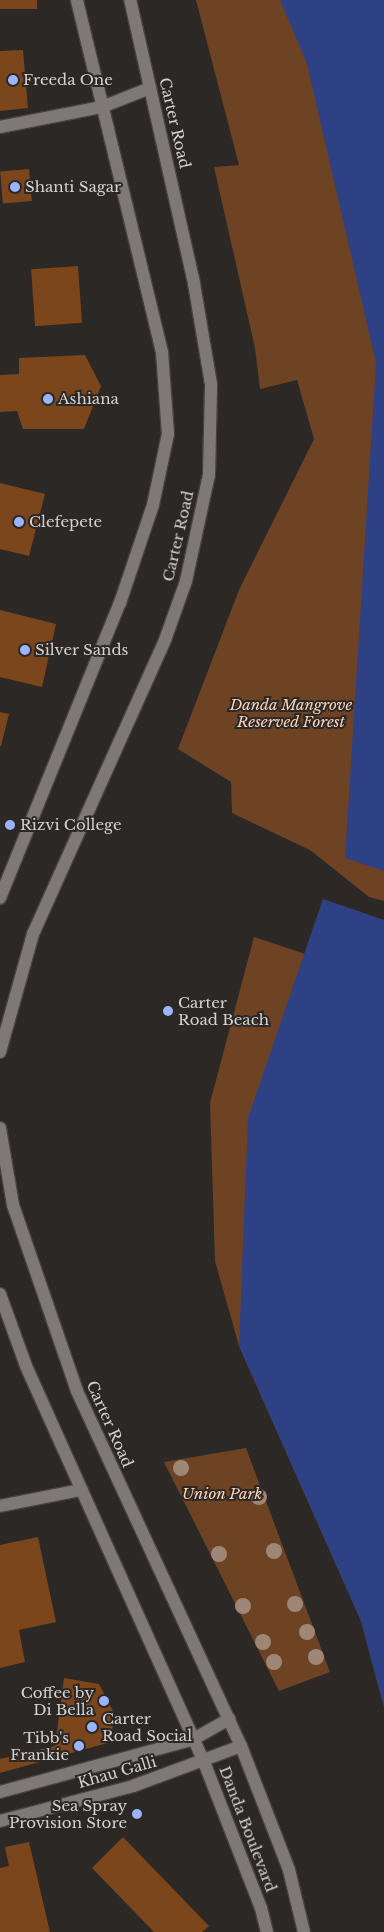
<!DOCTYPE html>
<style>
body{margin:0}
#map{position:relative;width:384px;height:1932px;overflow:hidden;background:#2c2826;font-family:"Libre Baskerville",serif}
div>[style]{position:absolute}
.green>*{inset:0;background:#6d4323}
.water>*{inset:0;background:#2e4184}
.building>*{inset:0;background:#7b461b;transform-origin:0 0}
.roads{filter:drop-shadow(1px 0 #474341) drop-shadow(-1px 0 #474341) drop-shadow(0 1px #474341) drop-shadow(0 -1px #474341)}
.service>*{height:12px;margin:-6px;padding:0 6px;transform-origin:6px;border-radius:6px;background:#7e7976}
.minor>*{height:12px;margin:-6px;padding:0 6px;transform-origin:6px;border-radius:6px;background:#7e7976}
.tertiary>*{height:12px;margin:-6px;padding:0 6px;transform-origin:6px;border-radius:6px;background:#7e7976}
.secondary>*{height:12px;margin:-6px;padding:0 6px;transform-origin:6px;border-radius:6px;background:#7e7976}
.trees>*{width:16px;height:16px;margin:-8px;border-radius:50%;background:#9e8777}
.dots>*{width:14px;height:14px;translate:-50% -50%;box-sizing:border-box;border:2px solid #2c2826;border-radius:50%}
span{translate:-50% -50%;white-space:nowrap;text-align:center;line-height:1.15;-webkit-text-stroke:4px #2c2826;paint-order:stroke}
.poi-label{font-size:15px;color:#d4d1cf}
.left{translate:0 -50%;text-align:left}
.right{translate:-100% -50%;text-align:right}
.street-label{font-size:15px;color:#d4d1cf}
.park-label{font-size:15px;color:#fcd4b9;font-style:italic}
</style>
<div id="map">
<div class="green">
<div style="clip-path:polygon(196px 0,384px 0,384px 901px,369px 897px,310px 850px,232px 813px,231px 782px,178px 749px,239px 590px,314px 439px,297px 380px,260px 389px,255px 348px,214px 167px,239px 165px)"></div>
<div style="clip-path:polygon(254px 937px,384px 980px,384px 1707px,361px 1621px,239px 1346px,215px 1261px,210px 1103px)"></div>
<div style="clip-path:polygon(246px 1448px,330px 1672px,279px 1691px,164px 1462px)"></div>
</div>
<div class="water">
<div style="clip-path:polygon(280px 0,384px 0,384px 871px,345px 858px,376px 363px,307px 64px)"></div>
<div style="clip-path:polygon(323px 899px,384px 920px,384px 1707px,361px 1621px,239px 1346px,248px 1118px)"></div>
</div>
<div class="building">
<div style="left:0;top:0;width:37px;height:9px"></div>
<div style="clip-path:polygon(23px 50px,28px 108px,0 111px,0 51px)"></div>
<div style="left:29px;top:169px;width:32px;height:29px;rotate:85deg"></div>
<div style="left:78px;top:266px;width:57px;height:47px;rotate:86deg"></div>
<div style="clip-path:polygon(85px 355px,101px 386px,84px 429px,23px 429px,17px 411px,0 412px,0 375px,19px 374px,19px 358px)"></div>
<div style="clip-path:polygon(0 483px,45px 494px,29px 556px,0 549px)"></div>
<div style="clip-path:polygon(0 610px,56px 624px,42px 687px,0 677px)"></div>
<div style="clip-path:polygon(0 712px,9px 714px,1px 746px,0 746px)"></div>
<div style="clip-path:polygon(38px 1537px,56px 1622px,19px 1630px,25px 1662px,0 1668px,0 1545px)"></div>
<div style="clip-path:polygon(64px 1678px,99px 1684px,114px 1713px,111px 1742px,0 1773px,0 1759px,55px 1746px)"></div>
<div style="clip-path:polygon(123px 1837px,209px 1926px,202px 1932px,154px 1932px,92px 1868px)"></div>
<div style="clip-path:polygon(29px 1842px,50px 1932px,0 1932px,0 1868px,9px 1866px,5px 1847px)"></div>
</div>
<div class="roads">
<div class="service">
<div style="left:0;top:1506px;width:83px;rotate:-11.2deg"></div>
</div>
<div class="minor">
<div style="left:0;top:127px;width:104px;rotate:-11.1deg"></div>
<div style="left:102px;top:107px;width:52px;rotate:-21.6deg"></div>
</div>
<div class="tertiary">
<div style="left:0;top:1792px;width:199px;rotate:-15.2deg"></div>
<div style="left:192px;top:1740px;width:43px;rotate:-29.6deg"></div>
<div style="left:0;top:1821px;width:138px;rotate:-14.7deg"></div>
<div style="left:133px;top:1786px;width:115px;rotate:-20.3deg"></div>
</div>
<div class="secondary">
<div style="left:0;top:898px;width:318px;rotate:-67.9deg"></div>
<div style="left:120px;top:603px;width:103px;rotate:-71.4deg"></div>
<div style="left:153px;top:505px;width:73px;rotate:-78.1deg"></div>
<div style="left:168px;top:434px;width:82px;rotate:-94.2deg"></div>
<div style="left:162px;top:352px;width:362px;rotate:-103.6deg"></div>
<div style="left:0;top:1052px;width:123px;rotate:-74.4deg"></div>
<div style="left:33px;top:934px;width:322px;rotate:-65.8deg"></div>
<div style="left:165px;top:640px;width:63px;rotate:-70.4deg"></div>
<div style="left:186px;top:581px;width:108px;rotate:-77.8deg"></div>
<div style="left:209px;top:475px;width:91px;rotate:-88.7deg"></div>
<div style="left:211px;top:384px;width:102px;rotate:-99.6deg"></div>
<div style="left:194px;top:283px;width:290px;rotate:-102.7deg"></div>
<div style="left:0;top:1128px;width:78px;rotate:80.4deg"></div>
<div style="left:13px;top:1205px;width:197px;rotate:71deg"></div>
<div style="left:77px;top:1391px;width:391px;rotate:65.2deg"></div>
<div style="left:241px;top:1746px;width:133px;rotate:68.8deg"></div>
<div style="left:289px;top:1870px;width:64px;rotate:76.4deg"></div>
<div style="left:0;top:1294px;width:77px;rotate:70.1deg"></div>
<div style="left:26px;top:1366px;width:434px;rotate:65.8deg"></div>
<div style="left:204px;top:1762px;width:157px;rotate:68.7deg"></div>
<div style="left:261px;top:1908px;width:25px;rotate:76deg"></div>
</div>
</div>
<div class="trees">
<div style="left:181px;top:1468px"></div>
<div style="left:259px;top:1497px"></div>
<div style="left:274px;top:1551px"></div>
<div style="left:219px;top:1554px"></div>
<div style="left:295px;top:1604px"></div>
<div style="left:243px;top:1606px"></div>
<div style="left:307px;top:1632px"></div>
<div style="left:263px;top:1642px"></div>
<div style="left:316px;top:1657px"></div>
<div style="left:274px;top:1662px"></div>
</div>
<div class="dots">
<div style="left:13px;top:80px;background:#9bb4fd"></div>
<div style="left:15px;top:187px;background:#9bb4fd"></div>
<div style="left:48px;top:399px;background:#9bb4fd"></div>
<div style="left:19px;top:522px;background:#9bb4fd"></div>
<div style="left:25px;top:650px;background:#9bb4fd"></div>
<div style="left:10px;top:825px;background:#9bb4fd"></div>
<div style="left:168px;top:1011px;background:#9bb4fd"></div>
<div style="left:104px;top:1701px;background:#9bb4fd"></div>
<div style="left:92px;top:1727px;background:#9bb4fd"></div>
<div style="left:79px;top:1746px;background:#9bb4fd"></div>
<div style="left:137px;top:1814px;background:#9bb4fd"></div>
</div>
<div class="poi-label">
<span class="left" style="left:23px;top:80px">Freeda One</span>
<span class="left" style="left:25px;top:187px">Shanti Sagar</span>
<span class="left" style="left:58px;top:399px">Ashiana</span>
<span class="left" style="left:29px;top:522px">Clefepete</span>
<span class="left" style="left:35px;top:650px">Silver Sands</span>
<span class="left" style="left:20px;top:825px">Rizvi College</span>
<span class="left" style="left:178px;top:1011px">Carter<br>Road Beach</span>
<span class="right" style="left:94px;top:1701px">Coffee by<br>Di Bella</span>
<span class="left" style="left:102px;top:1727px">Carter<br>Road Social</span>
<span class="right" style="left:69px;top:1746px">Tibb's<br>Frankie</span>
<span class="right" style="left:127px;top:1814px">Sea Spray<br>Provision Store</span>
</div>
<div class="street-label">
<span style="left:175px;top:123px;rotate:77deg">Carter Road</span>
<span style="left:178px;top:536px;rotate:-77deg">Carter Road</span>
<span style="left:110px;top:1424px;rotate:66deg">Carter Road</span>
<span style="left:117px;top:1772px;rotate:-16deg">Khau Galli</span>
<span style="left:248px;top:1829px;rotate:69deg">Danda Boulevard</span>
</div>
<div class="park-label">
<span style="left:291px;top:713px">Danda Mangrove<br>Reserved Forest</span>
<span style="left:222px;top:1494px">Union Park</span>
</div>
</div>
